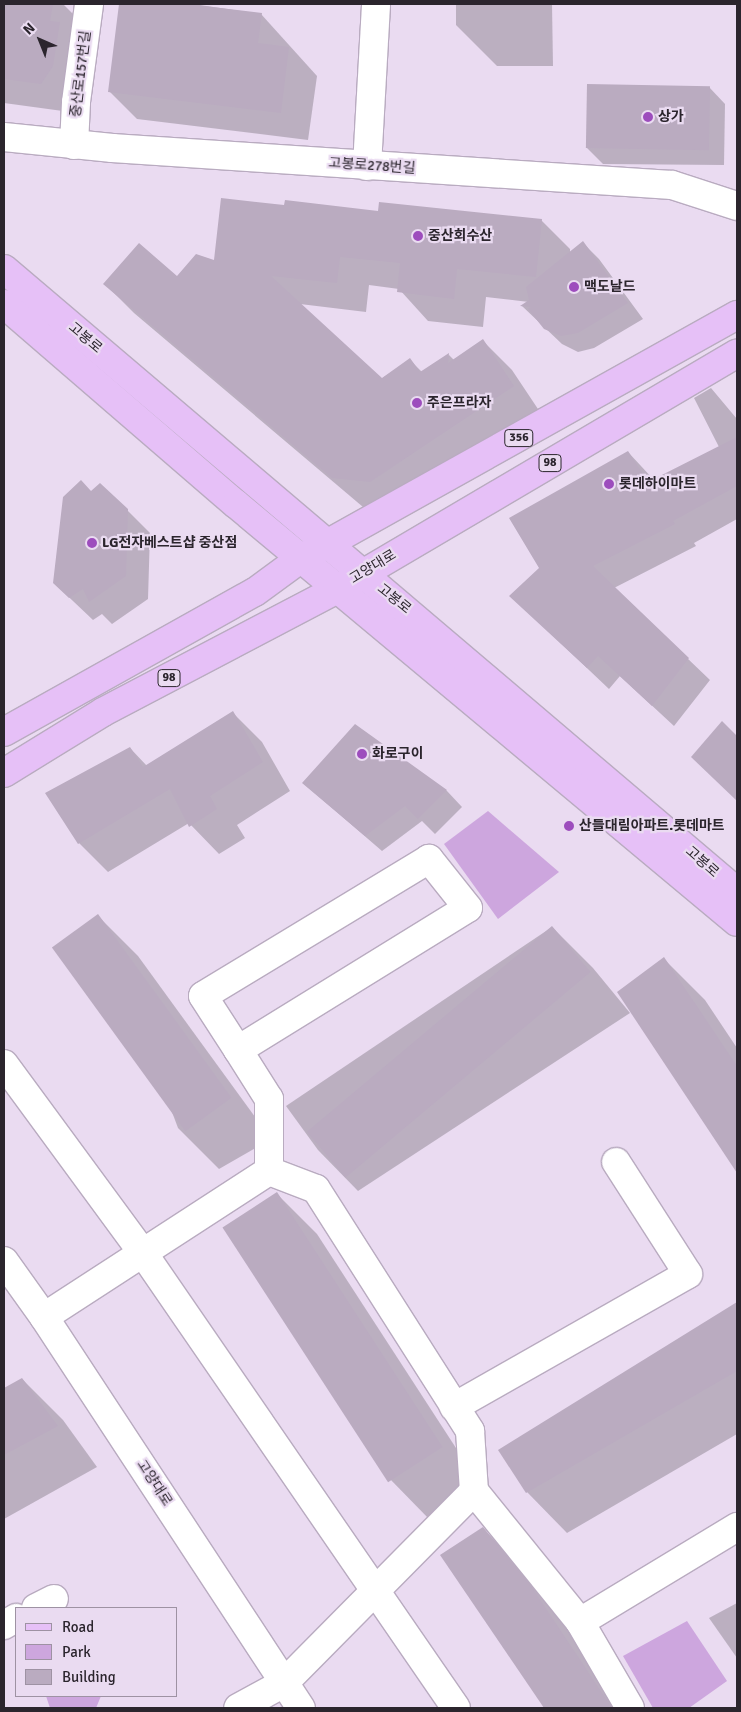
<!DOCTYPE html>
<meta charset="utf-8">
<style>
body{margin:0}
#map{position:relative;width:741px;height:1712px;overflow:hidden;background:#eadbf1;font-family:Signika,"Noto Sans KR",sans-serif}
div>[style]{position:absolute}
.green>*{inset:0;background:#cda6de}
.shadow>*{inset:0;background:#0003}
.building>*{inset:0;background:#baabc0;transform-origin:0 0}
.roads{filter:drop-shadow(1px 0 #b9abc0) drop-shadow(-1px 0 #b9abc0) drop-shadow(0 1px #b9abc0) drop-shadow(0 -1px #b9abc0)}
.minor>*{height:28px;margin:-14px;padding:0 14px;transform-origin:14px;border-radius:14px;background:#fff}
.major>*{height:28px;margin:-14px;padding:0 14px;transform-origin:14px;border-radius:14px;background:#e6c0f7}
.dots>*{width:14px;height:14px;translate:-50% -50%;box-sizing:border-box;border:2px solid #eadbf1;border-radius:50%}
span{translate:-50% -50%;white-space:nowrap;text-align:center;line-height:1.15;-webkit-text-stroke:4.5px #eadbf1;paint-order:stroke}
.shield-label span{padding:1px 4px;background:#eadbf1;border:1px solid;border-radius:4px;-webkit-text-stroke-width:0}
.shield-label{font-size:12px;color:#2b252d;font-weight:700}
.street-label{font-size:14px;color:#2b252d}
.poi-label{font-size:14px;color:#2b252d;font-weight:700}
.left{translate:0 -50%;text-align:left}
.frame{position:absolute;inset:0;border:5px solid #2b252d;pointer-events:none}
.legend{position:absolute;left:15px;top:1607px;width:162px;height:90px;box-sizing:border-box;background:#eadbf1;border:1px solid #9e92a3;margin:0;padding:6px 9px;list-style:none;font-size:15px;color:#2b252d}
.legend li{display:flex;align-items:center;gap:10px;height:25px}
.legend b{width:25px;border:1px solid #9e92a3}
.north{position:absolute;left:15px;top:15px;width:50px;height:50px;-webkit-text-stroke:4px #eadbf1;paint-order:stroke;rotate:316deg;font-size:14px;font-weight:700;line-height:20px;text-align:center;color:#2b252d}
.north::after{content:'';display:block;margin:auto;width:18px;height:22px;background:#2b252d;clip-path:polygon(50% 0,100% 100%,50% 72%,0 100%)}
</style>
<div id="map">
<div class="green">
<div style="clip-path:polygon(488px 811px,559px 872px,498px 919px,444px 844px)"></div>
<div style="clip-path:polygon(687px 1621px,727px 1681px,689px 1708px,653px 1708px,623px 1656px)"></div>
<div style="clip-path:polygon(46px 1696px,101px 1696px,96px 1708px,50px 1708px)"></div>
</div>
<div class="shadow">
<div style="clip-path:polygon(4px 4px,63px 4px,82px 23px,70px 112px,4px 103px)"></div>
<div style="clip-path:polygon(121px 4px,193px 4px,261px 14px,317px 76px,308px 140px,137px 119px,109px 91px)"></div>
<div style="clip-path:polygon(456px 4px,552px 4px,553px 66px,497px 66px,456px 25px)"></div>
<div style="clip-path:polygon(709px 87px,725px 104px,724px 165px,603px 164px,587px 148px)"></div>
<div style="clip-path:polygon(285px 207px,541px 220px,570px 249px,570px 254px,583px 243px,599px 259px,643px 319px,594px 348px,578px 352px,562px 344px,522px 306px,529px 302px,486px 297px,483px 327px,428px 321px,399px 289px,369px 285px,366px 312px,300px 304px,381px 379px,410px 360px,422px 372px,449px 355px,454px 360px,483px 341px,512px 370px,542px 415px,400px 511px,363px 507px,134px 313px,105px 284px,177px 278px,215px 262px)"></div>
<div style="clip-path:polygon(711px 388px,737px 419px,737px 519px,694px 543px,696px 546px,614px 588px,710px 680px,674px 726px,620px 676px,609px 689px,511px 596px,540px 568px,628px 452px,654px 480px,719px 447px,694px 398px)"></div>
<div style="clip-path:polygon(91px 492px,127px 510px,150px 533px,148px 599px,112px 624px,102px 614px,93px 620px,54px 583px)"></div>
<div style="clip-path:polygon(233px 713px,262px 742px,290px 791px,237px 825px,245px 838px,219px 854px,189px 823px,108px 872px,79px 843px,130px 748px,147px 766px)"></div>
<div style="clip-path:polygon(722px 723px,737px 738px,737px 799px,702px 766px)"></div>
<div style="clip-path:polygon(355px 726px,447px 791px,462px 807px,435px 834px,422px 821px,382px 851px,303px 783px)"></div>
<div style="clip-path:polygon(98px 916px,138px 956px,271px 1139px,219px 1169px,178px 1128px)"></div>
<div style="clip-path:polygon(552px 927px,593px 968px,630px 1013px,358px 1191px,318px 1150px,286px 1106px)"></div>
<div style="clip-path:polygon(664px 959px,705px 1000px,737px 1048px,737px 1170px,619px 992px)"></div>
<div style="clip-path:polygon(276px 1193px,317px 1234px,482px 1488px,429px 1519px,389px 1478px)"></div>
<div style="clip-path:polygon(737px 1304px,737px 1434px,567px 1533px,527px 1492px,500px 1450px)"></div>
<div style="clip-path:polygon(22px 1379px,63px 1420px,97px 1467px,4px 1519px,4px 1390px)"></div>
<div style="clip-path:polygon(483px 1529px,524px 1569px,574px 1631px,625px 1708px,545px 1708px,441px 1555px)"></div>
<div style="clip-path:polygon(737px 1603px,737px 1658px,709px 1618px)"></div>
</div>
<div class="building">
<div style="clip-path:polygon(4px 4px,53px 4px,50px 21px,60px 22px,53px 66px,41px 84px,4px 79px)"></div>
<div style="clip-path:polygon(119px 4px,187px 4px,262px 13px,258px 43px,289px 47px,281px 113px,108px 92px)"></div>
<div style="left:587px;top:84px;width:123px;height:64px;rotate:1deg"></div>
<div style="clip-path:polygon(221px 198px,284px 205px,285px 200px,378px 211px,379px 202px,542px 219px,536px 277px,457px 269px,454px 299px,397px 292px,400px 263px,340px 257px,337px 283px,271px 276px,382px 378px,410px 358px,420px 372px,449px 353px,448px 363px,483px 339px,514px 386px,370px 482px,332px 478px,103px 284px,139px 243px,177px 276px,196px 254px,214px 260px)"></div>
<div style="clip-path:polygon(583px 241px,628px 303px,578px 333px,561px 336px,544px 329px,528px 309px,531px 307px,520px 306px,529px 300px,526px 287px)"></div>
<div style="clip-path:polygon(737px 437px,737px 486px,673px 521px,675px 524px,593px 566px,689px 658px,652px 706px,598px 656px,587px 668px,509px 596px,539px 568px,509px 518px,628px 451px,648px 482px)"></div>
<div style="clip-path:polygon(81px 480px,91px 491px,100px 483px,128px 509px,126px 576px,89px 602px,83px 589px,69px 598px,53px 583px,63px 497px)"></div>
<div style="clip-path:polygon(233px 711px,263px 762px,210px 796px,217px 809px,189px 827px,170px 789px,78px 844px,45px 793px,130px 747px,143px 767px)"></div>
<div style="clip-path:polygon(722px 721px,737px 736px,737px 801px,691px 757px)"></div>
<div style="clip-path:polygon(355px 724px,447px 790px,418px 819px,405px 806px,365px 836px,302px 783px)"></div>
<div style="left:98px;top:914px;width:227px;height:57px;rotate:54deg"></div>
<div style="left:552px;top:926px;width:60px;height:320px;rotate:50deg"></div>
<div style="clip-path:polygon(664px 957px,737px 1066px,737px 1173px,617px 992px)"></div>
<div style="left:277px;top:1192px;width:304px;height:65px;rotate:57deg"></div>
<div style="clip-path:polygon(737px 1302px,737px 1371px,526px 1493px,498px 1450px)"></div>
<div style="clip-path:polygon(22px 1378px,58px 1426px,4px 1455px,4px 1388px)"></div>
<div style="clip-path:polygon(483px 1527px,533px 1589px,612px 1708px,544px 1708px,440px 1555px)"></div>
</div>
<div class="roads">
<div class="minor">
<div style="left:4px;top:137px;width:109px;rotate:5.8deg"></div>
<div style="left:112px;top:148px;width:561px;rotate:3.78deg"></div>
<div style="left:672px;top:185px;width:68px;rotate:17.9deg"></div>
<div style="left:74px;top:145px;width:43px;rotate:-87.3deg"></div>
<div style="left:76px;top:102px;width:99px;rotate:-82.4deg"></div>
<div style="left:367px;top:166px;width:162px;rotate:-86.8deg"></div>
<div style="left:238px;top:1050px;width:270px;rotate:-31.7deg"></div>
<div style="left:468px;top:908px;width:63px;rotate:-128.5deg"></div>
<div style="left:429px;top:859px;width:264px;rotate:148.8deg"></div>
<div style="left:203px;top:996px;width:64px;rotate:57.1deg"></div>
<div style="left:238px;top:1050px;width:58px;rotate:57.7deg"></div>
<div style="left:269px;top:1099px;width:72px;rotate:90deg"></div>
<div style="left:4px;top:1064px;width:235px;rotate:53.7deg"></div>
<div style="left:143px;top:1253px;width:552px;rotate:55.48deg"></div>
<div style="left:4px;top:1261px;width:69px;rotate:54.5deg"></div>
<div style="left:44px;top:1317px;width:468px;rotate:56.7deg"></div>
<div style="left:44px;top:1317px;width:268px;rotate:-33deg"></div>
<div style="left:269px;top:1171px;width:50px;rotate:21deg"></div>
<div style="left:316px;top:1189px;width:287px;rotate:57.5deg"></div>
<div style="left:470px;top:1431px;width:60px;rotate:86.2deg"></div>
<div style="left:474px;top:1491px;width:270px;rotate:134.7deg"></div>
<div style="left:284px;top:1683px;width:52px;rotate:151.5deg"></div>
<div style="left:454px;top:1407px;width:269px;rotate:-29.6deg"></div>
<div style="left:688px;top:1274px;width:133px;rotate:-122.7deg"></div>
<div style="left:474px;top:1491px;width:169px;rotate:51deg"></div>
<div style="left:580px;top:1622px;width:99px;rotate:59.8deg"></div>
<div style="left:36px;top:1608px;width:20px;rotate:-27deg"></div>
<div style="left:580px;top:1622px;width:184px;rotate:-31.2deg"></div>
<div style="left:4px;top:1625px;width:14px;rotate:-30deg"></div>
</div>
<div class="major">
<div style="left:4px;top:269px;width:962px;rotate:40.36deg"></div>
<div style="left:4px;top:304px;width:306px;rotate:40.8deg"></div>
<div style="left:236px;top:504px;width:652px;rotate:39.84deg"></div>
<div style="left:4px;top:732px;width:287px;rotate:-29.2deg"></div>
<div style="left:255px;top:592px;width:56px;rotate:-36.3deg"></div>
<div style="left:300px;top:559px;width:501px;rotate:-29.18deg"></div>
<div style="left:4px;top:773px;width:116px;rotate:-31.6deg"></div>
<div style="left:103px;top:712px;width:264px;rotate:-27.7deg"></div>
<div style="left:337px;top:589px;width:464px;rotate:-30.5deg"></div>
</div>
</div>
<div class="dots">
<div style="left:648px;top:117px;background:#9d4dbd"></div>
<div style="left:418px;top:236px;background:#9d4dbd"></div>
<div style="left:574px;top:287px;background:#9d4dbd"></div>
<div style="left:417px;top:403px;background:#9d4dbd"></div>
<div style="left:609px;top:484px;background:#9d4dbd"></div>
<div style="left:92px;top:543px;background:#9d4dbd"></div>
<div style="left:362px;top:754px;background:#9d4dbd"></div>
<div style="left:569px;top:826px;background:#9d4dbd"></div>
</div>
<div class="shield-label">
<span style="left:519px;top:438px">356</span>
<span style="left:550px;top:463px">98</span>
<span style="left:169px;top:678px">98</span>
</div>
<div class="street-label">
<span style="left:81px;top:74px;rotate:-83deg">중산로157번길</span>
<span style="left:372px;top:166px;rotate:4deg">고봉로278번길</span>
<span style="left:85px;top:338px;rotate:40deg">고봉로</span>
<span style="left:373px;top:567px;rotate:-31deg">고양대로</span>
<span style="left:394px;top:599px;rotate:39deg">고봉로</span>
<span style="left:702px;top:862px;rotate:41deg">고봉로</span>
<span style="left:154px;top:1483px;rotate:57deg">고양대로</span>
</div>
<div class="poi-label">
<span class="left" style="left:658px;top:117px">상가</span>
<span class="left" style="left:428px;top:236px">중산회수산</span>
<span class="left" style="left:584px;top:287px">맥도날드</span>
<span class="left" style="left:427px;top:403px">주은프라자</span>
<span class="left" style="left:619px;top:484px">롯데하이마트</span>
<span class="left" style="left:102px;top:543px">LG전자베스트샵 중산점</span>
<span class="left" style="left:372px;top:754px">화로구이</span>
<span class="left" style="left:579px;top:826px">산들대림아파트.롯데마트</span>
</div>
<div class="frame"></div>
<ul class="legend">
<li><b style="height:6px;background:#e6c0f7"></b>Road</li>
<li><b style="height:14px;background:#cda6de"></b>Park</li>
<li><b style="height:14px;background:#baabc0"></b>Building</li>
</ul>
<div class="north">N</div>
</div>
